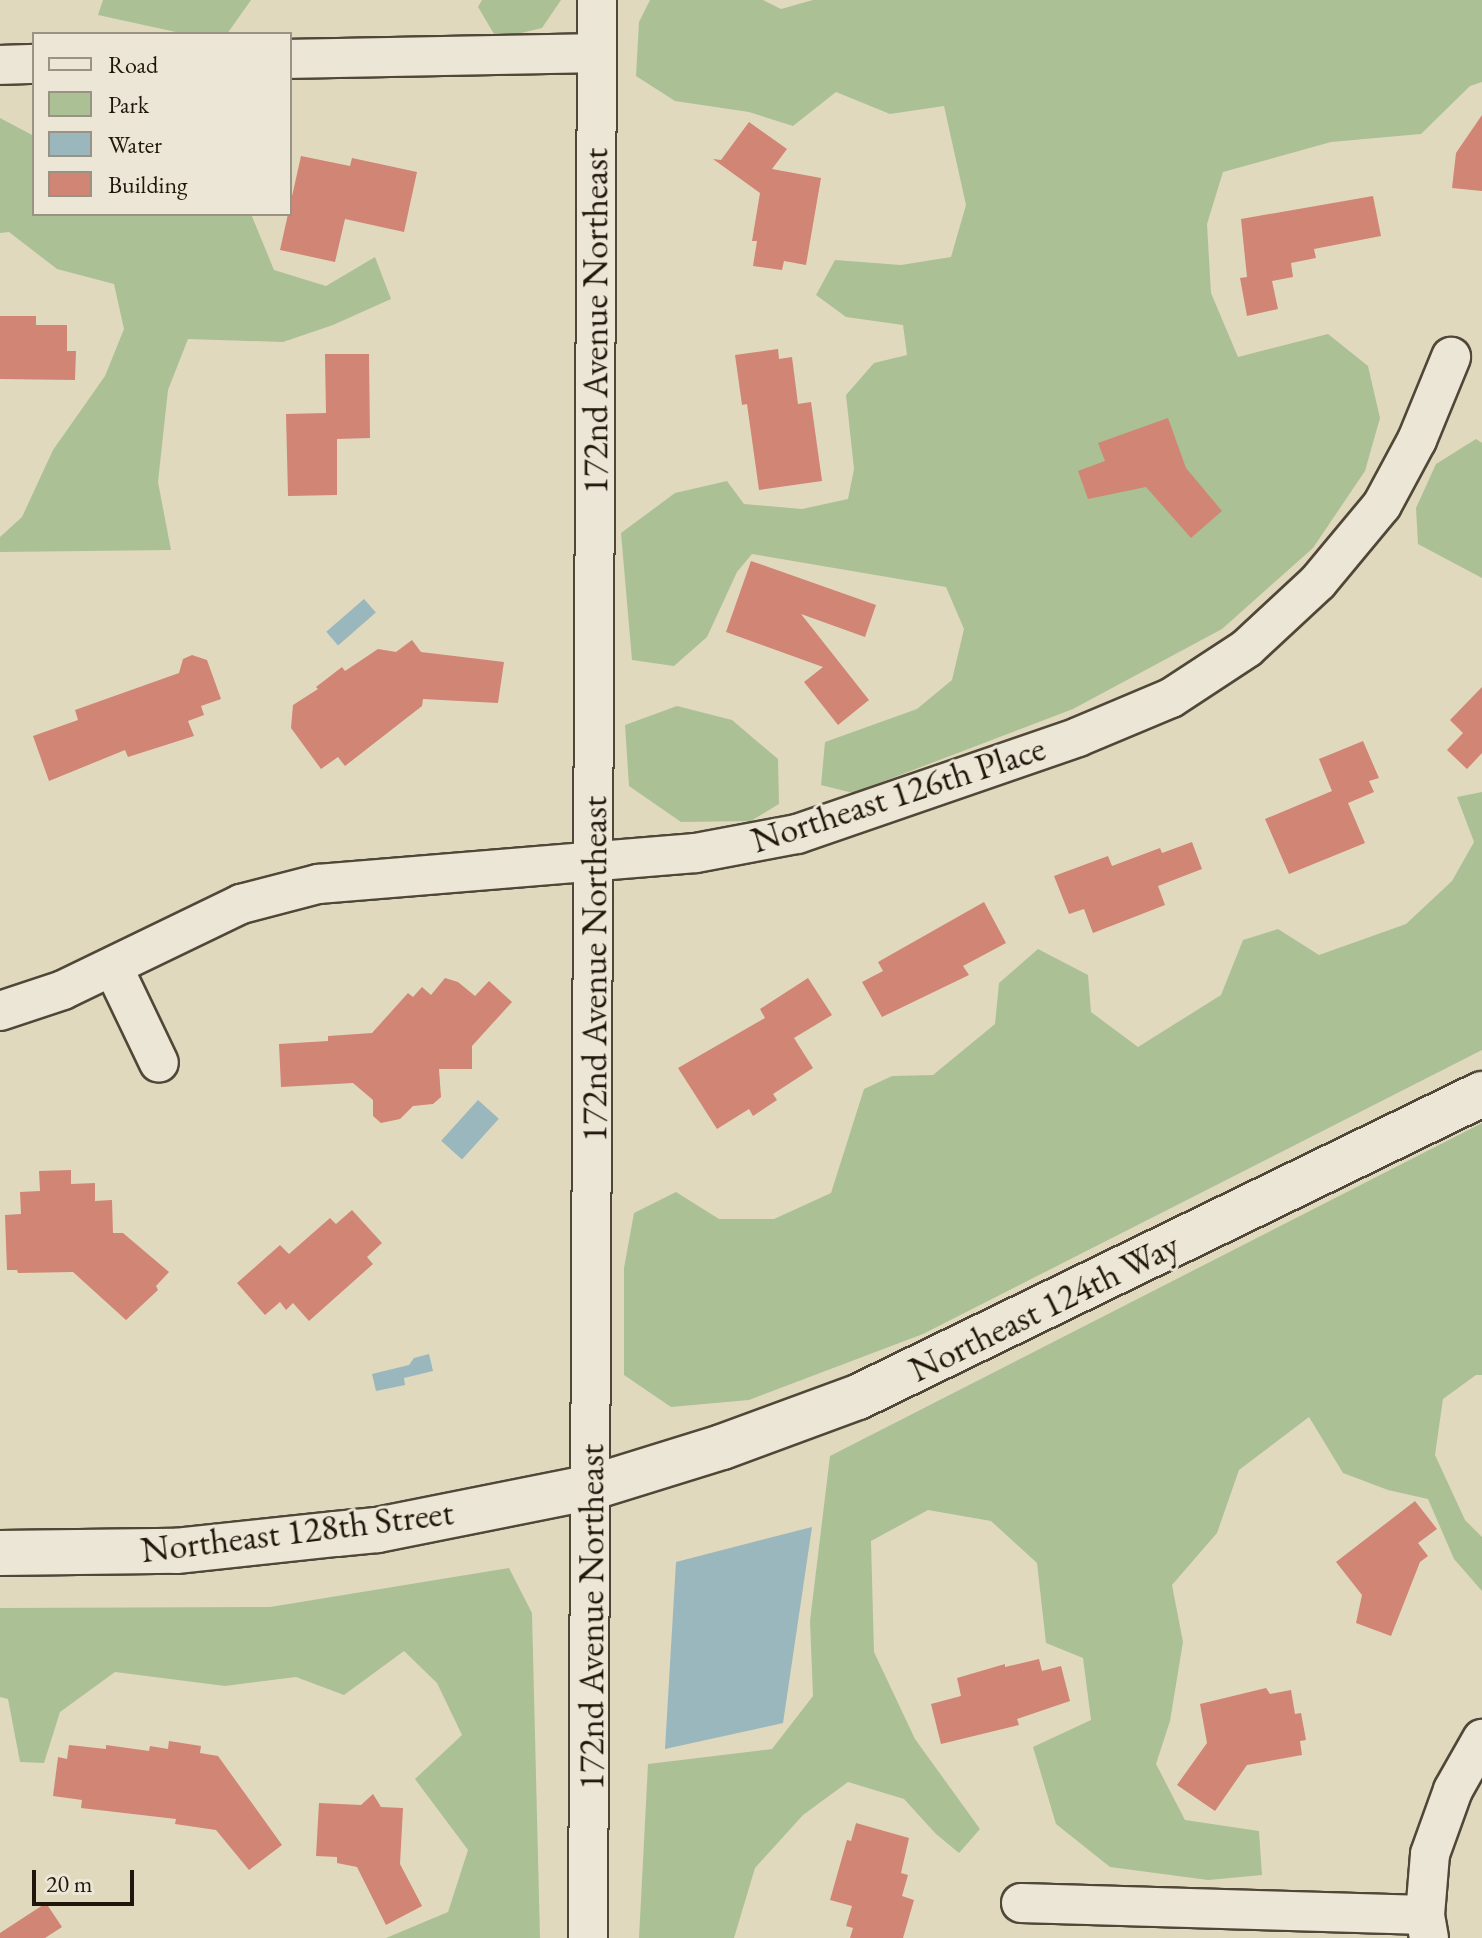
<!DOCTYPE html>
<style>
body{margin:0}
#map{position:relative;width:1482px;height:1938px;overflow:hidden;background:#e0d9be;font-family:"EB Garamond",serif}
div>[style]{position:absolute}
.green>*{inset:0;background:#acc096}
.water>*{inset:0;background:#99b7bc;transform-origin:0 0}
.building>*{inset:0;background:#d18574}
.roads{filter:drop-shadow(2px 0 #514738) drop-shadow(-2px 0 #514738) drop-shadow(0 2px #514738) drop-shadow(0 -2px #514738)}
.street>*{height:38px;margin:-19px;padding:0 19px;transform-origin:19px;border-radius:19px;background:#ebe6d5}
.secondary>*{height:44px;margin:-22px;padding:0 22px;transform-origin:22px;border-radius:22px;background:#ebe6d5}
span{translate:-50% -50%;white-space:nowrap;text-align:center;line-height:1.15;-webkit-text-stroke:6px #ebe6d5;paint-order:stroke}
.street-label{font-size:36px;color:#21160b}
.legend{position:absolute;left:32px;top:32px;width:260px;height:184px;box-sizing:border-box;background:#ebe6d5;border:2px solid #9a9384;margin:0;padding:10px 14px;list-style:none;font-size:24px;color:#21160b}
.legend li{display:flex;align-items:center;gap:16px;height:40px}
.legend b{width:40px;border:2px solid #9a9384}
.scale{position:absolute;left:32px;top:1870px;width:102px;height:36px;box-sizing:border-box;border:4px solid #21160b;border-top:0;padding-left:10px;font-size:24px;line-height:28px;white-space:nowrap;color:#21160b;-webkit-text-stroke:6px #ebe6d5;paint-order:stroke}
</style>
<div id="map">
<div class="green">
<div style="clip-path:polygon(103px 0,251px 0,227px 34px,185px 34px,98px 15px)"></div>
<div style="clip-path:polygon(482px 0,561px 0,542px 28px,497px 39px,478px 7px)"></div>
<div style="clip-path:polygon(650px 0,763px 0,781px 9px,813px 0,1482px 0,1482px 82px,1470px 86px,1421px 134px,1331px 142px,1223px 172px,1207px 224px,1211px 293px,1238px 357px,1328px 334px,1368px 366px,1380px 418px,1365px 471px,1313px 548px,1222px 629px,1073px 709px,853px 793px,821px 785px,825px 742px,917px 709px,952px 680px,964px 629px,946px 587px,752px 554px,737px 572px,707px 637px,674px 666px,632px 660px,621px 533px,675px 493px,727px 481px,744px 504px,802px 509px,848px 499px,854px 469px,846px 395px,874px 363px,907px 355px,903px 325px,846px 317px,816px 295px,835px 260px,901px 265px,951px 257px,966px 205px,944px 106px,890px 114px,836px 92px,793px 126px,749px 112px,675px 101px,636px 76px,639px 22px)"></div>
<div style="clip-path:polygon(0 118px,34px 136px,34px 214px,251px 214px,274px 270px,326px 286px,375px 257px,391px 299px,333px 325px,283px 342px,188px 339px,168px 390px,158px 482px,171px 550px,0 552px,0 537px,22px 517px,53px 450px,105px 376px,124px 329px,114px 284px,57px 269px,9px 232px,0 233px)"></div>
<div style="clip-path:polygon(1476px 439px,1482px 443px,1482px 578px,1418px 544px,1416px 508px,1436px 464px)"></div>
<div style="clip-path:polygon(677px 706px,732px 720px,778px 759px,779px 804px,751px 821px,681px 822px,629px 786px,625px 725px)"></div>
<div style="clip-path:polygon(1482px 792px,1482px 1050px,923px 1334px,749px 1400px,671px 1407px,624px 1375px,624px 1268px,634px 1213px,676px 1192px,719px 1219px,774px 1219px,831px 1193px,864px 1089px,892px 1076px,933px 1075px,995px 1024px,999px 983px,1038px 949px,1088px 975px,1091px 1012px,1138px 1047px,1221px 995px,1243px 940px,1278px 929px,1319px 955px,1406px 924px,1452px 881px,1474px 842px,1457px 797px)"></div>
<div style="clip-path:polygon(1482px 1123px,1482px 1375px,1476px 1375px,1443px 1399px,1435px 1455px,1465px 1520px,1482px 1537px,1482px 1591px,1454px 1559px,1428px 1499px,1388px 1490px,1343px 1473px,1309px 1417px,1239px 1470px,1217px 1533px,1172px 1585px,1183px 1642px,1170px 1721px,1156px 1764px,1185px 1820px,1259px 1831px,1262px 1875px,1208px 1880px,1110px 1867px,1056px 1824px,1033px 1747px,1091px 1720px,1083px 1658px,1046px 1643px,1037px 1563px,991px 1521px,928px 1510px,871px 1541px,874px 1652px,915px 1739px,980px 1829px,959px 1853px,936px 1834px,904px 1799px,848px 1782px,803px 1815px,755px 1868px,734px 1938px,639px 1938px,648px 1764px,772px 1749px,813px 1696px,810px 1621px,830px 1456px)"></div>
<div style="clip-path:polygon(509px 1568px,532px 1613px,540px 1938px,386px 1938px,448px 1912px,468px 1850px,415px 1779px,462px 1735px,437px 1683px,404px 1651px,344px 1695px,296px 1677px,225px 1686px,115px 1672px,60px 1712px,44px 1763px,20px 1762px,8px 1699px,0 1697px,0 1608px,270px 1607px)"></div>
</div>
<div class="water">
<div style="left:364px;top:599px;width:18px;height:50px;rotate:49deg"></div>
<div style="left:478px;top:1100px;width:28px;height:55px;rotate:42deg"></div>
<div style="clip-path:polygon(429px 1354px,433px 1371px,404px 1378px,405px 1385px,376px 1391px,372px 1374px,409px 1365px,414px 1358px)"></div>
<div style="clip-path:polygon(812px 1527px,783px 1723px,665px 1749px,676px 1562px)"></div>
</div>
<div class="building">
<div style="clip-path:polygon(1482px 115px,1482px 191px,1452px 188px,1456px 153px)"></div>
<div style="clip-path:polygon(749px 122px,787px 149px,772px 169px,821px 178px,806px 265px,784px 261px,782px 270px,753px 266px,757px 241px,752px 241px,760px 193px,713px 159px,721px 160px)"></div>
<div style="clip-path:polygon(301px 156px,350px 166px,352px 158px,417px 172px,404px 232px,345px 219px,335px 262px,280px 250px)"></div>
<div style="clip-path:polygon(1373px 196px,1381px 236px,1314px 249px,1316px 258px,1291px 263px,1293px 277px,1272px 281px,1278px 309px,1247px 316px,1240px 278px,1247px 277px,1241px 219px)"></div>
<div style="clip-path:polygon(0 316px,36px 316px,36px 325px,67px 325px,67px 351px,76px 351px,75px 380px,0 379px)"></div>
<div style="clip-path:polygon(778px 349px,779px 359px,792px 357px,798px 404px,811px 402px,822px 481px,759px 490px,747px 404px,742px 405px,735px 355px)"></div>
<div style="clip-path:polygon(325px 354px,369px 354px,370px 438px,337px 439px,337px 495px,288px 496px,286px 414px,326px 413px)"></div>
<div style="clip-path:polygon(1168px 418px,1186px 468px,1222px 511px,1191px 538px,1146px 487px,1088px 499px,1078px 471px,1105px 461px,1098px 443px)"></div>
<div style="clip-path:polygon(751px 561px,876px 605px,865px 637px,801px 614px,869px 700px,838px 725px,804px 682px,823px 667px,726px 632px)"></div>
<div style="clip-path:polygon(412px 640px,421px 652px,504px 662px,498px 703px,423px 699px,422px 706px,345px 766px,338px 757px,321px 769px,291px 728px,293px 705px,318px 689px,316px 687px,342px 667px,345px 671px,378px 649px,396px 652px)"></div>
<div style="clip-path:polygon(192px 655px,207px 660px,221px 699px,201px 706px,204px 715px,188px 721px,194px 736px,128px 757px,125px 750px,49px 781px,33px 736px,78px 720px,75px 710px,179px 673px,183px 659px)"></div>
<div style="clip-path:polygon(1482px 687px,1482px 753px,1467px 769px,1447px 750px,1463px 733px,1450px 720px)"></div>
<div style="clip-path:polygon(1363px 741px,1379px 778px,1369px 781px,1374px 792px,1348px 803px,1365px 843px,1289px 874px,1265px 819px,1332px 791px,1319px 759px)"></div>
<div style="clip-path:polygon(1192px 842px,1202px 869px,1158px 886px,1165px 905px,1093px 933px,1084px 909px,1069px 914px,1054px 876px,1108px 856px,1112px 866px,1160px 848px,1162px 853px)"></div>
<div style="clip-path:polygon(984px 902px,1006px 943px,963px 966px,969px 975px,882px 1017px,862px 982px,883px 971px,878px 962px)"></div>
<div style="clip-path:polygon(445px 978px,458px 982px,475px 996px,489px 981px,512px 1002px,472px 1046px,472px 1069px,439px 1069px,441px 1097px,433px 1104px,413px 1106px,400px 1119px,381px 1123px,373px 1116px,373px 1100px,353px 1083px,281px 1087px,279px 1044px,328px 1041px,328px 1036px,372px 1033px,408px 993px,413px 997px,422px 987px,431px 995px)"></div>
<div style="clip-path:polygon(808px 978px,832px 1015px,794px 1038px,813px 1068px,773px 1094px,777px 1100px,753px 1116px,749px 1109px,717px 1129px,678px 1068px,765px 1018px,760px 1009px)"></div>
<div style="clip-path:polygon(71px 1170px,71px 1184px,95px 1183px,95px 1201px,112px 1200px,113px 1233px,123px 1233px,169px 1272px,156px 1286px,158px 1290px,126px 1320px,73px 1272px,18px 1273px,17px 1270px,7px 1270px,5px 1215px,21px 1214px,20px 1192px,40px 1191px,39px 1171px)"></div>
<div style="clip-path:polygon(352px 1210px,382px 1243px,367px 1257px,373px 1264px,309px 1321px,293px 1303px,286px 1310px,280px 1302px,265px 1315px,237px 1283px,280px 1245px,289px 1254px,330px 1218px,336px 1224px)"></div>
<div style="clip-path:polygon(1415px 1501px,1437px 1529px,1418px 1543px,1428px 1556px,1420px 1562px,1391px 1636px,1356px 1623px,1362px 1595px,1336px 1562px)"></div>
<div style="clip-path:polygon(1039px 1659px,1042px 1671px,1061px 1666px,1070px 1701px,1017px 1719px,1019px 1725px,941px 1744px,931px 1704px,961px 1696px,957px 1678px,1005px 1664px,1005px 1667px)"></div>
<div style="clip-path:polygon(1266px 1688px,1270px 1694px,1291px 1690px,1295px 1714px,1301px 1713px,1306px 1740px,1300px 1741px,1302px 1755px,1247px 1765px,1215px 1811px,1177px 1785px,1207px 1743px,1200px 1704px)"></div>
<div style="clip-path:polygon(169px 1741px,201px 1746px,200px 1753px,218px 1756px,282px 1845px,249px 1870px,216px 1830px,175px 1824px,176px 1819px,81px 1808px,82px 1800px,53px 1796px,58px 1757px,67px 1759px,69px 1745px,106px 1749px,106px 1745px,149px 1751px,150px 1746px,168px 1749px)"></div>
<div style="clip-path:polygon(373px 1794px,381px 1807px,403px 1808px,400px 1864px,422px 1906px,386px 1925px,357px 1867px,337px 1863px,337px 1857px,316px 1856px,319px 1803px,361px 1805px)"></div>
<div style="clip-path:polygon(856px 1823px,909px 1838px,901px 1873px,908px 1875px,902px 1896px,914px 1900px,903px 1938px,850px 1938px,853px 1928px,846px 1926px,852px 1906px,830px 1900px,847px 1840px,851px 1841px)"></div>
<div style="clip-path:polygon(46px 1903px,62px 1927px,45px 1938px,0 1938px,0 1933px)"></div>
</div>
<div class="roads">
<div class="street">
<div style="left:290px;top:59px;width:306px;rotate:-1.1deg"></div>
<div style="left:0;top:65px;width:34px;rotate:-2deg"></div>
<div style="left:113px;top:967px;width:106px;rotate:64.4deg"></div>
<div style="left:0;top:1011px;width:66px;rotate:-18.4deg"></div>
<div style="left:63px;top:990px;width:198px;rotate:-25.8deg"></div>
<div style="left:241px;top:904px;width:80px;rotate:-14.6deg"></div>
<div style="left:318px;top:884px;width:379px;rotate:-4.7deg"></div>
<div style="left:696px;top:853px;width:103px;rotate:-10.7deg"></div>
<div style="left:797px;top:834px;width:297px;rotate:-19deg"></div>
<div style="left:1078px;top:737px;width:101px;rotate:-22.8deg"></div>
<div style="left:1171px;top:698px;width:91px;rotate:-33.3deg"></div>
<div style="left:1247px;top:648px;width:97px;rotate:-42.9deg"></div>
<div style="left:1318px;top:582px;width:100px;rotate:-50.3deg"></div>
<div style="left:1382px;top:505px;width:74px;rotate:-61.7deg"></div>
<div style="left:1417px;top:440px;width:90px;rotate:-67.7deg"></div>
<div style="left:1021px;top:1903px;width:404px;rotate:1.7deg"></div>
<div style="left:588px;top:1938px;width:1938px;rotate:-89.73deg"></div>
<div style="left:1429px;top:1938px;width:23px;rotate:-100deg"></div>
<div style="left:1425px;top:1915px;width:61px;rotate:-85.3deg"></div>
<div style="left:1430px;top:1854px;width:68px;rotate:-70.2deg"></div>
<div style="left:1453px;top:1790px;width:59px;rotate:-60.4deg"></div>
</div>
<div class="secondary">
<div style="left:0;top:1553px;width:176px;rotate:-0.7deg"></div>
<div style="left:176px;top:1551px;width:161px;rotate:-6.1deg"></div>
<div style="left:336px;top:1534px;width:41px;rotate:-5.6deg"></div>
<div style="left:377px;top:1530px;width:220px;rotate:-11.3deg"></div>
<div style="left:593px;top:1487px;width:135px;rotate:-17.2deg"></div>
<div style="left:722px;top:1447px;width:145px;rotate:-20.2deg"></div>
<div style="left:858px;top:1397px;width:694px;rotate:-25.9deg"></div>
</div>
</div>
<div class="street-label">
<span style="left:595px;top:321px;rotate:-90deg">172nd Avenue Northeast</span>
<span style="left:898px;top:794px;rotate:-18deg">Northeast 126th Place</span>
<span style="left:594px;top:969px;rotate:-90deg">172nd Avenue Northeast</span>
<span style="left:1044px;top:1307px;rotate:-26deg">Northeast 124th Way</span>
<span style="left:297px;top:1531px;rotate:-7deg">Northeast 128th Street</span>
<span style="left:591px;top:1617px;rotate:-90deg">172nd Avenue Northeast</span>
</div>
<ul class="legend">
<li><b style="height:10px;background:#ebe6d5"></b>Road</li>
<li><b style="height:22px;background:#acc096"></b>Park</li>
<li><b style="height:22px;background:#99b7bc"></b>Water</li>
<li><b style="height:22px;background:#d18574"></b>Building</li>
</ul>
<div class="scale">20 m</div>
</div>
